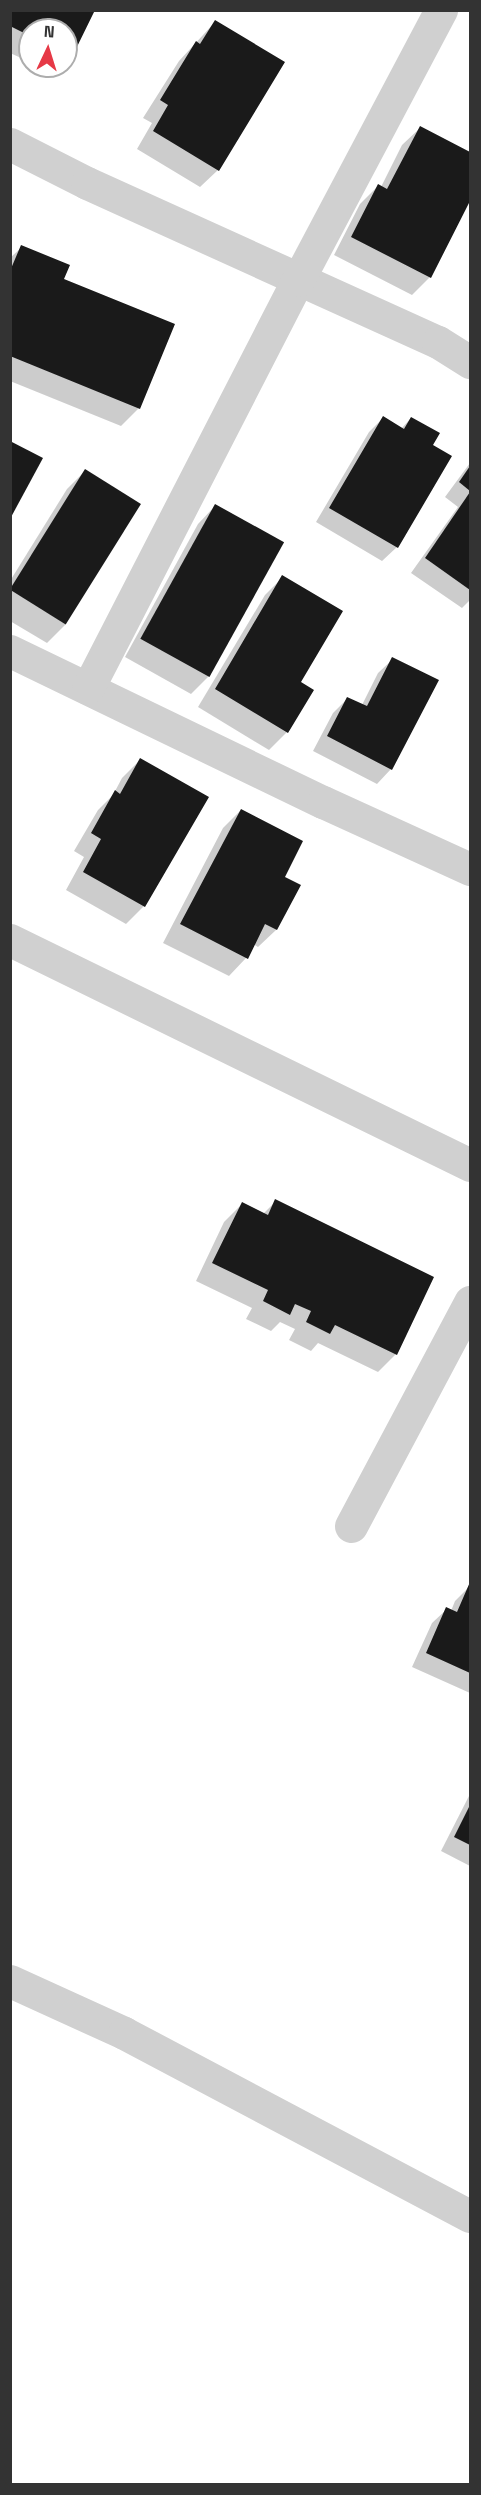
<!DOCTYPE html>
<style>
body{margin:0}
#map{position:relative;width:481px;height:2495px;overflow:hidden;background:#fff;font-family:"Space Grotesk",sans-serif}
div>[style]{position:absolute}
.shadow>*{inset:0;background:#0003}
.building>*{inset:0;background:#1a1a1a;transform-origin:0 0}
.street>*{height:33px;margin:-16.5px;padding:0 16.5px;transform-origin:16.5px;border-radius:16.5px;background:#d0d0d0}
span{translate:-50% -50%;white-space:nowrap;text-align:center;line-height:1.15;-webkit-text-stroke:6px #fff;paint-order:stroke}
.frame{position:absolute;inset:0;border:12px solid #333;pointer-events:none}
.north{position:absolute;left:18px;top:18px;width:60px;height:60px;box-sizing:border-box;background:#fff;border:2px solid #adadad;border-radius:50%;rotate:4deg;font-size:16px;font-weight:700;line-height:24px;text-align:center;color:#333}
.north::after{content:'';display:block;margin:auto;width:21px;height:27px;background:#e63946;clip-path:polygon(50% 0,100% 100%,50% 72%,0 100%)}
</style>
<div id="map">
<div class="shadow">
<div style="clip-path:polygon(10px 10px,93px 10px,66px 60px,66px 30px,30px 30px,30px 62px,10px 53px)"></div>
<div style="clip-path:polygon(215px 22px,218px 170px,200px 187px,137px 149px,152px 123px,143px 118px,179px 61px)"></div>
<div style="clip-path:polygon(38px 66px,60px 66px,53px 74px)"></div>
<div style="clip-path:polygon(420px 128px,470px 153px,470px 198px,430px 277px,412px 295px,334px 255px,360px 204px,378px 186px,381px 187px,402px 145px)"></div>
<div style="clip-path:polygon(22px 247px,62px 280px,139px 408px,121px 426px,10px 381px,10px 258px)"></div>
<div style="clip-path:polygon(383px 418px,401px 429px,411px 418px,431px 445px,397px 547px,382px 561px,316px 522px,369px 432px)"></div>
<div style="clip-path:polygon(470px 463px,470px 600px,462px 608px,411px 573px,458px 507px,445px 497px)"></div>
<div style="clip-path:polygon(85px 471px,65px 625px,47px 643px,10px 621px,10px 581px,67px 489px)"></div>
<div style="clip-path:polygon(215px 506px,209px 676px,191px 694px,125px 657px,198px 524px)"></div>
<div style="clip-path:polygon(283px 577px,298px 683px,287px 732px,269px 750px,198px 707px,265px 595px)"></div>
<div style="clip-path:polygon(393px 659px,391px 769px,377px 784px,313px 751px,333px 713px,347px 699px,362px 705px,378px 673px)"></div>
<div style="clip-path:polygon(140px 760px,144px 906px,126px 924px,66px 890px,84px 857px,74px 851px,98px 810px,113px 795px,122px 778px)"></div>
<div style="clip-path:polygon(241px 810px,283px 877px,299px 886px,276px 930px,258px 947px,253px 944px,246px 958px,229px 976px,163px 943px,223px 828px)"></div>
<div style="clip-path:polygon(276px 1201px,396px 1354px,378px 1372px,318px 1343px,311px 1351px,289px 1340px,295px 1329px,280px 1322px,271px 1331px,246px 1319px,252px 1308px,196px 1281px,224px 1222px,242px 1204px,263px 1214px)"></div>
<div style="clip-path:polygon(469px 1587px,470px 1587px,470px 1693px,412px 1667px,432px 1623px,447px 1609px,451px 1611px,455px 1601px)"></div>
<div style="clip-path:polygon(470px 1794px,470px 1866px,441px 1851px)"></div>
</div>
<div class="building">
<div style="clip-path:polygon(10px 10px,95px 10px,72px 57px,66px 54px,66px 30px,30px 30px,30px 36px,10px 26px)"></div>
<div style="clip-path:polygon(215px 20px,285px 62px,219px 171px,153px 131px,168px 105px,160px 100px,196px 41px,200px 44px)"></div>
<div style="clip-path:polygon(420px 126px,470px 152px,470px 201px,431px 278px,351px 237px,378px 184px,387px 189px)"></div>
<div style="clip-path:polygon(21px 245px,70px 265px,64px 279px,175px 324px,140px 409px,10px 356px,10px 271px)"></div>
<div style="clip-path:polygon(383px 416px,404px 429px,411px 417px,440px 433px,433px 445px,452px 456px,398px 548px,329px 508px)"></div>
<div style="clip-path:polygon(10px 441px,43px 458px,10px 519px)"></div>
<div style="clip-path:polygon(470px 466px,470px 491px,459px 482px)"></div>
<div style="left:85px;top:469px;width:66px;height:142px;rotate:32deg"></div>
<div style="clip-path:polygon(470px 492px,470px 590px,425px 558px)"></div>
<div style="left:215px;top:504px;width:79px;height:154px;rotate:29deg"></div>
<div style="clip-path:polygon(282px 575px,343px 611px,301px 682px,314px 690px,288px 733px,215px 689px)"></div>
<div style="clip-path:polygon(392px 657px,439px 680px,392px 770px,327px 736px,347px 697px,367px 706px)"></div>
<div style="clip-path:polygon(140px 758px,209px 797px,145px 907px,83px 872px,101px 839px,91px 833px,115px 790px,120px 794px)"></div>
<div style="clip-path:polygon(241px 809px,303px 841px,285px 877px,301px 885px,277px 930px,265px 924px,248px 959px,180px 924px)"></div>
<div style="clip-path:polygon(275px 1199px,434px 1277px,397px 1355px,335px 1325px,330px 1334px,306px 1322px,311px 1311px,295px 1304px,290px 1315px,263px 1301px,268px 1290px,212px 1263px,242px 1202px,268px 1215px)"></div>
<div style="clip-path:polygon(470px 1582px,470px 1673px,426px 1653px,446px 1607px,457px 1612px)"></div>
<div style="clip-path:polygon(470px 1805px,470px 1845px,454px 1837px)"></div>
</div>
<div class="street">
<div style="left:10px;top:144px;width:86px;rotate:26.9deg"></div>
<div style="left:87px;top:183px;width:385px;rotate:24.4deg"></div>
<div style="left:438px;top:342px;width:38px;rotate:32deg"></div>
<div style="left:10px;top:651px;width:348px;rotate:25.8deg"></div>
<div style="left:323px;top:802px;width:162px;rotate:24.5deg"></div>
<div style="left:88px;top:688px;width:459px;rotate:-62.8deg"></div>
<div style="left:298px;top:280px;width:306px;rotate:-62.1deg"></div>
<div style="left:10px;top:940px;width:512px;rotate:26.06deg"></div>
<div style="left:351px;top:1526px;width:254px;rotate:-62deg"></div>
<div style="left:10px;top:1981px;width:125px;rotate:24.5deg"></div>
<div style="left:124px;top:2033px;width:391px;rotate:27.9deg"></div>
</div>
<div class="frame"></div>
<div class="north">N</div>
</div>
